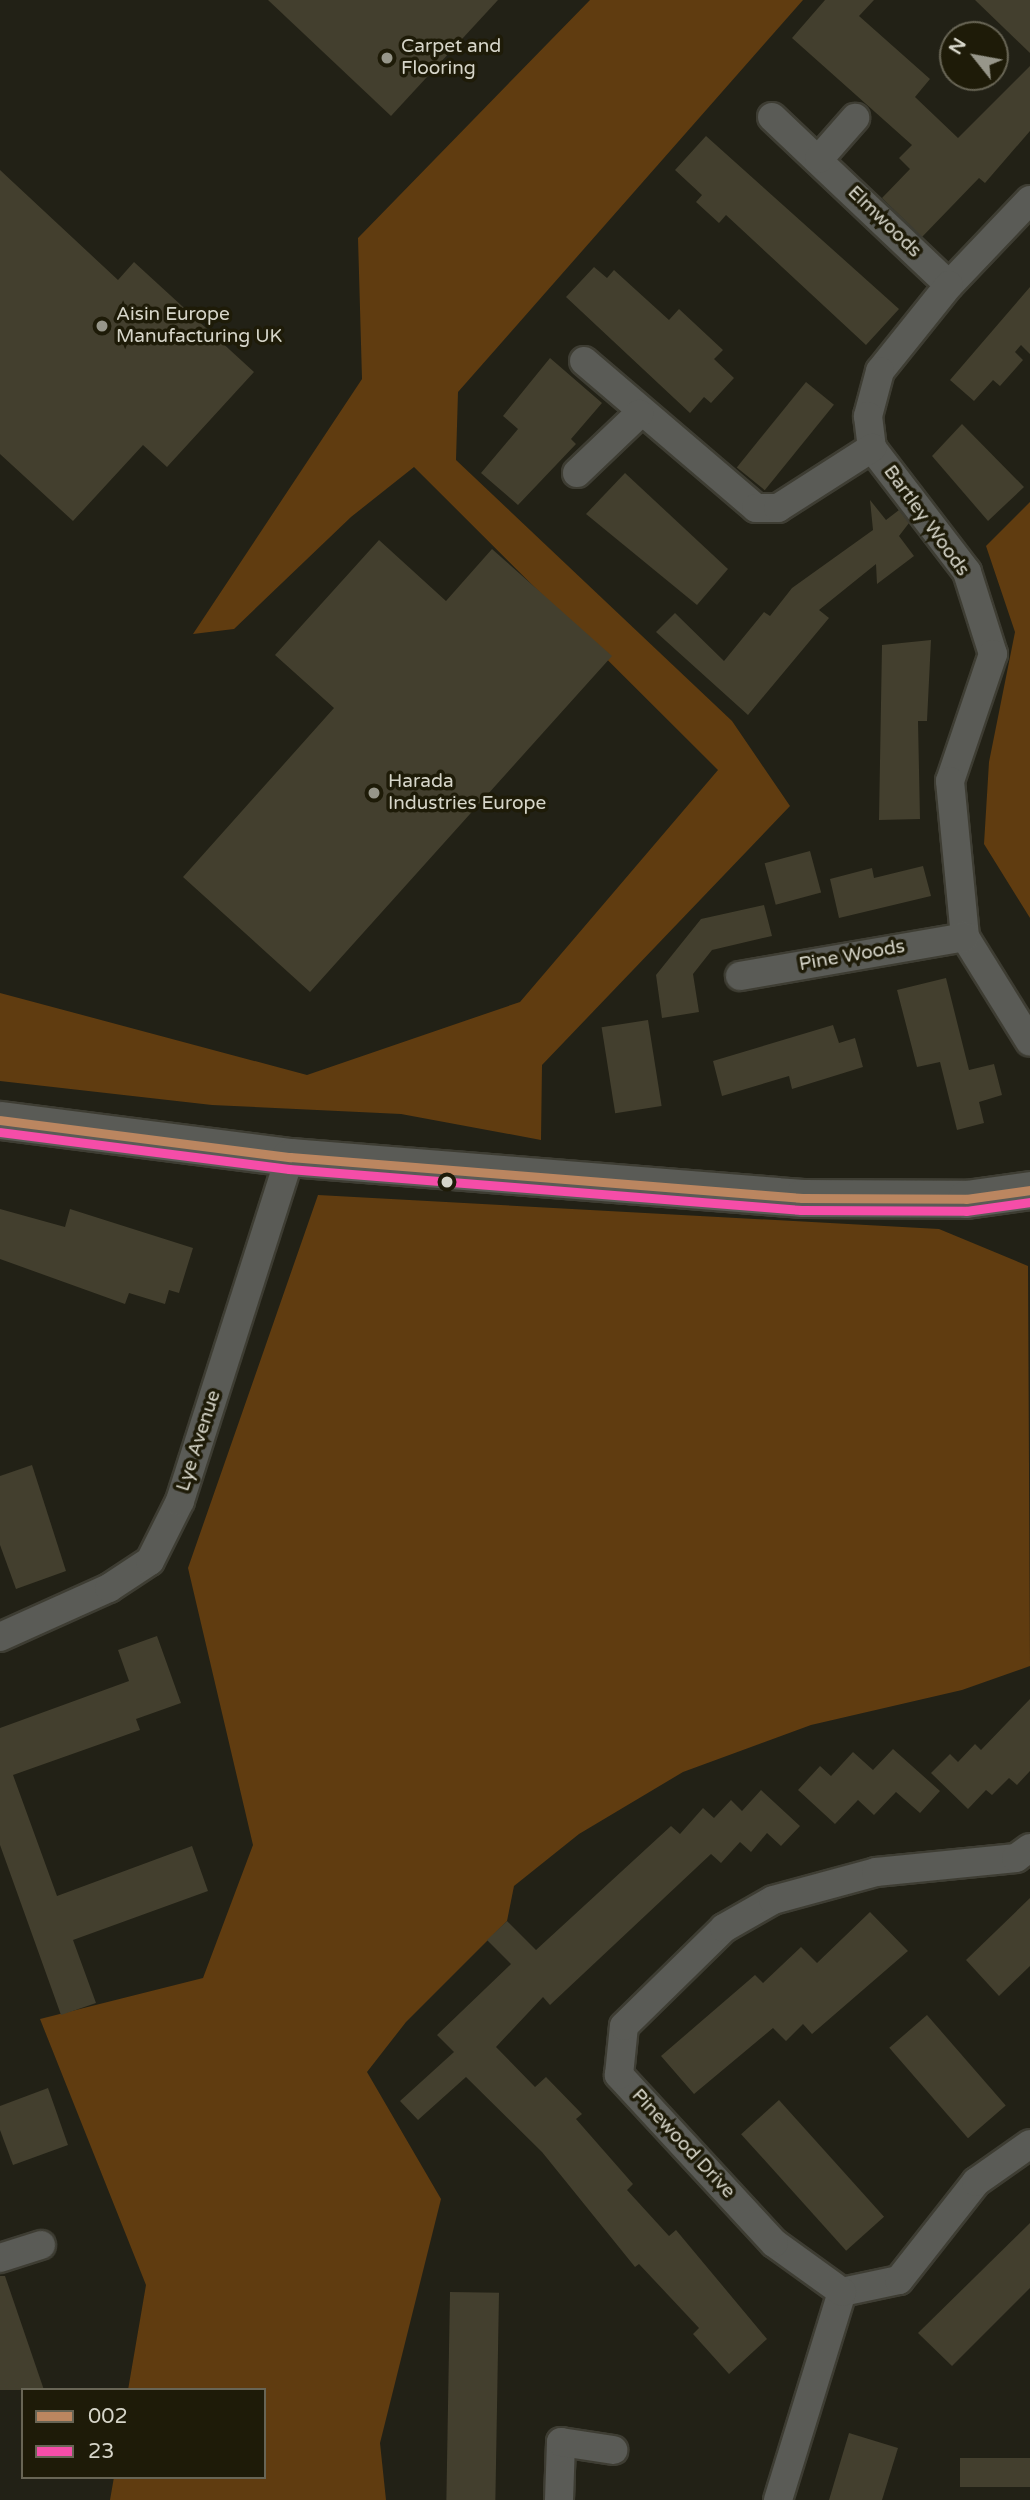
<!DOCTYPE html>
<style>
body{margin:0}
#map{position:relative;width:1030px;height:2500px;overflow:hidden;background:#222116;font-family:"Varela Round",sans-serif}
div>[style]{position:absolute}
.green>*{inset:0;background:#603c10}
.building>*{inset:0;background:#433f2e;transform-origin:0 0}
.roads{filter:drop-shadow(2px 0 #3e3d33) drop-shadow(-2px 0 #3e3d33) drop-shadow(0 2px #3e3d33) drop-shadow(0 -2px #3e3d33)}
.minor>*{height:28px;margin:-14px;padding:0 14px;transform-origin:14px;border-radius:14px;background:#5a5b56}
.tertiary>*{height:37px;margin:-18.5px;padding:0 18.5px;transform-origin:18.5px;border-radius:18.5px;background:#5a5b56}
.bus-1>*{height:9px;margin:-4.5px;padding:0 4.5px;transform-origin:4.5px;border-radius:4.5px;background:#bb8660}
.bus-2>*{height:9px;margin:-4.5px;padding:0 4.5px;transform-origin:4.5px;border-radius:4.5px;background:#f54da8}
.dots>*{width:19px;height:19px;translate:-50% -50%;box-sizing:border-box;border:4px solid #1e1b08;border-radius:50%}
span{translate:-50% -50%;white-space:nowrap;text-align:center;line-height:1.15;-webkit-text-stroke:7px #1e1b08;paint-order:stroke}
.poi-label{font-size:19px;color:#d6d5c9}
.left{translate:0 -50%;text-align:left}
.street-label{font-size:19px;color:#d6d5c9}
.legend{position:absolute;left:21px;top:2388px;width:245px;height:91px;box-sizing:border-box;background:#1e1b08;border:2px solid #686555;margin:0;padding:9px 12px;list-style:none;font-size:21px;color:#d6d5c9}
.legend li{display:flex;align-items:center;gap:14px;height:35px}
.legend b{width:35px;border:2px solid #686555}
.north{position:absolute;left:939px;top:21px;width:70px;height:70px;box-sizing:border-box;background:#1e1b08;border:2px solid #686555;border-radius:50%;rotate:301deg;font-size:19px;font-weight:700;line-height:28px;text-align:center;color:#d6d5c9}
.north::after{content:'';display:block;margin:auto;width:24px;height:32px;background:#97968a;clip-path:polygon(50% 0,100% 100%,50% 72%,0 100%)}
</style>
<div id="map">
<div class="green">
<div style="clip-path:polygon(590px 0,803px 0,458px 392px,456px 460px,732px 721px,790px 806px,542px 1065px,541px 1140px,401px 1114px,212px 1105px,0 1081px,0 993px,307px 1075px,520px 1002px,718px 770px,414px 467px,351px 517px,234px 629px,193px 634px,362px 379px,358px 238px)"></div>
<div style="clip-path:polygon(1030px 502px,1030px 918px,984px 844px,989px 762px,1015px 632px,986px 546px)"></div>
<div style="clip-path:polygon(318px 1195px,939px 1229px,1028px 1266px,1030px 1666px,962px 1690px,811px 1725px,683px 1772px,579px 1834px,514px 1886px,507px 1921px,406px 2022px,367px 2072px,441px 2199px,380px 2443px,386px 2500px,110px 2500px,114px 2477px,264px 2477px,264px 2390px,128px 2390px,146px 2285px,40px 2019px,203px 1978px,253px 1845px,188px 1568px)"></div>
</div>
<div class="building">
<div style="clip-path:polygon(268px 0,498px 0,391px 116px)"></div>
<div style="clip-path:polygon(825px 0,874px 0,859px 16px,930px 79px,915px 97px,958px 138px,1030px 66px,1030px 131px,985px 183px,979px 178px,922px 237px,882px 198px,910px 169px,899px 158px,912px 145px,792px 38px)"></div>
<div style="clip-path:polygon(975px 0,1030px 0,1030px 53px)"></div>
<div style="clip-path:polygon(706px 136px,899px 309px,866px 345px,726px 215px,719px 223px,696px 202px,702px 195px,675px 170px)"></div>
<div style="clip-path:polygon(0 170px,118px 280px,134px 262px,254px 372px,167px 467px,143px 445px,73px 521px,0 454px)"></div>
<div style="clip-path:polygon(594px 267px,607px 278px,614px 270px,669px 320px,679px 309px,723px 350px,714px 359px,734px 378px,711px 403px,704px 397px,690px 413px,566px 297px)"></div>
<div style="clip-path:polygon(1030px 287px,1030px 354px,1021px 345px,1015px 352px,1023px 360px,1000px 386px,993px 380px,974px 401px,950px 380px)"></div>
<div style="clip-path:polygon(550px 358px,602px 403px,571px 439px,576px 444px,518px 505px,481px 473px,518px 429px,503px 416px)"></div>
<div style="left:806px;top:382px;width:36px;height:110px;rotate:39deg"></div>
<div style="clip-path:polygon(962px 424px,1024px 487px,988px 521px,932px 456px)"></div>
<div style="clip-path:polygon(625px 473px,728px 569px,697px 605px,586px 514px)"></div>
<div style="clip-path:polygon(870px 500px,886px 520px,899px 510px,909px 523px,899px 536px,914px 556px,877px 584px,876px 564px,819px 610px,829px 618px,748px 715px,656px 632px,675px 613px,724px 661px,764px 612px,770px 616px,792px 588px,873px 530px)"></div>
<div style="clip-path:polygon(379px 540px,446px 601px,492px 549px,612px 656px,310px 992px,183px 877px,334px 708px,275px 655px)"></div>
<div style="clip-path:polygon(931px 640px,927px 721px,918px 721px,920px 819px,879px 820px,882px 645px)"></div>
<div style="left:810px;top:851px;width:43px;height:47px;rotate:75deg"></div>
<div style="clip-path:polygon(923px 866px,931px 896px,839px 918px,830px 879px,872px 868px,874px 878px)"></div>
<div style="clip-path:polygon(764px 905px,772px 936px,712px 950px,693px 974px,699px 1012px,662px 1018px,656px 975px,701px 919px)"></div>
<div style="clip-path:polygon(946px 978px,969px 1070px,994px 1064px,1002px 1095px,979px 1102px,984px 1123px,957px 1130px,940px 1062px,917px 1067px,897px 990px)"></div>
<div style="left:648px;top:1020px;width:87px;height:47px;rotate:81deg"></div>
<div style="clip-path:polygon(833px 1025px,839px 1043px,855px 1038px,863px 1067px,792px 1089px,789px 1076px,722px 1096px,713px 1061px)"></div>
<div style="clip-path:polygon(0 1209px,65px 1227px,70px 1209px,193px 1248px,179px 1293px,169px 1290px,165px 1304px,129px 1293px,125px 1304px,0 1259px)"></div>
<div style="clip-path:polygon(32px 1465px,66px 1571px,16px 1589px,0 1545px,0 1476px)"></div>
<div style="clip-path:polygon(157px 1636px,181px 1703px,136px 1719px,140px 1730px,13px 1775px,57px 1896px,192px 1846px,208px 1891px,73px 1940px,96px 2003px,61px 2015px,0 1845px,0 1728px,129px 1681px,118px 1650px)"></div>
<div style="clip-path:polygon(1030px 1699px,1030px 1771px,1017px 1785px,1009px 1778px,992px 1795px,986px 1790px,968px 1809px,931px 1773px,950px 1754px,958px 1762px,975px 1744px,981px 1750px)"></div>
<div style="clip-path:polygon(893px 1749px,940px 1791px,920px 1813px,896px 1792px,874px 1815px,858px 1800px,835px 1824px,798px 1790px,820px 1766px,831px 1776px,853px 1752px,873px 1770px)"></div>
<div style="clip-path:polygon(761px 1790px,800px 1826px,781px 1846px,767px 1833px,751px 1852px,740px 1842px,721px 1863px,711px 1854px,550px 2005px,543px 1997px,496px 2047px,535px 2087px,546px 2077px,582px 2114px,576px 2119px,633px 2184px,627px 2190px,669px 2236px,676px 2230px,767px 2339px,729px 2374px,693px 2334px,699px 2328px,639px 2264px,635px 2267px,542px 2152px,466px 2077px,418px 2120px,400px 2101px,454px 2052px,437px 2035px,511px 1964px,487px 1940px,507px 1921px,536px 1950px,671px 1826px,680px 1834px,703px 1808px,714px 1818px,731px 1800px,742px 1811px)"></div>
<div style="clip-path:polygon(1030px 1898px,1030px 1966px,999px 1996px,966px 1960px)"></div>
<div style="clip-path:polygon(870px 1912px,908px 1951px,812px 2034px,803px 2024px,786px 2041px,773px 2028px,694px 2094px,661px 2056px,755px 1975px,763px 1983px,801px 1947px,817px 1963px)"></div>
<div style="left:927px;top:2015px;width:120px;height:50px;rotate:49deg"></div>
<div style="clip-path:polygon(48px 2088px,68px 2145px,13px 2165px,0 2130px,0 2106px)"></div>
<div style="left:779px;top:2100px;width:157px;height:51px;rotate:48deg"></div>
<div style="clip-path:polygon(1030px 2223px,1030px 2288px,952px 2366px,918px 2333px)"></div>
<div style="clip-path:polygon(0 2276px,5px 2276px,44px 2390px,0 2390px)"></div>
<div style="left:450px;top:2292px;width:49px;height:208px;rotate:1deg"></div>
<div style="clip-path:polygon(849px 2433px,898px 2448px,882px 2500px,829px 2500px)"></div>
<div style="left:1030px;top:2458px;width:29px;height:70px;rotate:90deg"></div>
</div>
<div class="roads">
<div class="minor">
<div style="left:772px;top:117px;width:244px;rotate:43.5deg"></div>
<div style="left:819px;top:159px;width:55px;rotate:-48.7deg"></div>
<div style="left:1030px;top:200px;width:117px;rotate:133.6deg"></div>
<div style="left:949px;top:285px;width:110px;rotate:128.7deg"></div>
<div style="left:880px;top:371px;width:47px;rotate:104.9deg"></div>
<div style="left:868px;top:416px;width:32px;rotate:83deg"></div>
<div style="left:872px;top:448px;width:156px;rotate:52.5deg"></div>
<div style="left:967px;top:572px;width:86px;rotate:72.4deg"></div>
<div style="left:993px;top:654px;width:134px;rotate:108.7deg"></div>
<div style="left:950px;top:781px;width:157px;rotate:84.5deg"></div>
<div style="left:965px;top:937px;width:123px;rotate:58.2deg"></div>
<div style="left:584px;top:361px;width:226px;rotate:40.5deg"></div>
<div style="left:756px;top:508px;width:22px"></div>
<div style="left:778px;top:508px;width:112px;rotate:-32.6deg"></div>
<div style="left:577px;top:473px;width:86px;rotate:-43.6deg"></div>
<div style="left:740px;top:976px;width:228px;rotate:-9.8deg"></div>
<div style="left:0;top:1637px;width:120px;rotate:-24.2deg"></div>
<div style="left:109px;top:1588px;width:49px;rotate:-33.4deg"></div>
<div style="left:150px;top:1561px;width:67px;rotate:-63.4deg"></div>
<div style="left:180px;top:1501px;width:361px;rotate:-72.3deg"></div>
<div style="left:0;top:2258px;width:43px;rotate:-17.6deg"></div>
<div style="left:842px;top:2292px;width:58px;rotate:-11.9deg"></div>
<div style="left:899px;top:2280px;width:125px;rotate:-51.8deg"></div>
<div style="left:976px;top:2182px;width:66px;rotate:-35.1deg"></div>
<div style="left:559px;top:2500px;width:58px;rotate:-88deg"></div>
<div style="left:561px;top:2442px;width:53px;rotate:8.7deg"></div>
<div style="left:778px;top:2500px;width:218px;rotate:-72.9deg"></div>
<div style="left:842px;top:2292px;width:84px;rotate:-144.2deg"></div>
<div style="left:774px;top:2243px;width:229px;rotate:-132.7deg"></div>
<div style="left:619px;top:2075px;width:49px;rotate:-84.2deg"></div>
<div style="left:624px;top:2026px;width:140px;rotate:-44.4deg"></div>
<div style="left:724px;top:1928px;width:56px;rotate:-29.7deg"></div>
<div style="left:773px;top:1900px;width:107px;rotate:-15.2deg"></div>
<div style="left:876px;top:1872px;width:141px;rotate:-5.7deg"></div>
<div style="left:1016px;top:1858px;width:17px;rotate:-36deg"></div>
</div>
<div class="tertiary">
<div style="left:0;top:1120px;width:292px;rotate:7.3deg"></div>
<div style="left:290px;top:1157px;width:514px;rotate:4.58deg"></div>
<div style="left:802px;top:1198px;width:164px;rotate:0.3deg"></div>
<div style="left:966px;top:1199px;width:65px;rotate:-8deg"></div>
</div>
</div>
<div class="bus-1">
<div style="left:0;top:1120px;width:292px;rotate:7.3deg"></div>
<div style="left:290px;top:1157px;width:514px;rotate:4.58deg"></div>
<div style="left:802px;top:1198px;width:164px;rotate:0.3deg"></div>
<div style="left:966px;top:1199px;width:65px;rotate:-8deg"></div>
</div>
<div class="bus-2">
<div style="left:0;top:1132px;width:291px;rotate:7.3deg"></div>
<div style="left:289px;top:1169px;width:514px;rotate:4.58deg"></div>
<div style="left:801px;top:1210px;width:165px;rotate:0.3deg"></div>
<div style="left:966px;top:1211px;width:65px;rotate:-8deg"></div>
</div>
<div class="dots">
<div style="left:387px;top:58px;background:#97968a"></div>
<div style="left:102px;top:326px;background:#97968a"></div>
<div style="left:374px;top:793px;background:#97968a"></div>
<div style="left:447px;top:1182px;background:#d6d5c9"></div>
</div>
<div class="poi-label">
<span class="left" style="left:401px;top:58px">Carpet and<br>Flooring</span>
<span class="left" style="left:116px;top:326px">Aisin Europe<br>Manufacturing UK</span>
<span class="left" style="left:388px;top:793px">Harada<br>Industries Europe</span>
</div>
<div class="street-label">
<span style="left:884px;top:222px;rotate:44deg">Elmwoods</span>
<span style="left:926px;top:521px;rotate:54deg">Bartley Woods</span>
<span style="left:852px;top:956px;rotate:-10deg">Pine Woods</span>
<span style="left:199px;top:1441px;rotate:-72deg">Lye Avenue</span>
<span style="left:683px;top:2144px;rotate:47deg">Pinewood Drive</span>
</div>
<ul class="legend">
<li><b style="height:9px;background:#bb8660"></b>002</li>
<li><b style="height:9px;background:#f54da8"></b>23</li>
</ul>
<div class="north">N</div>
</div>
